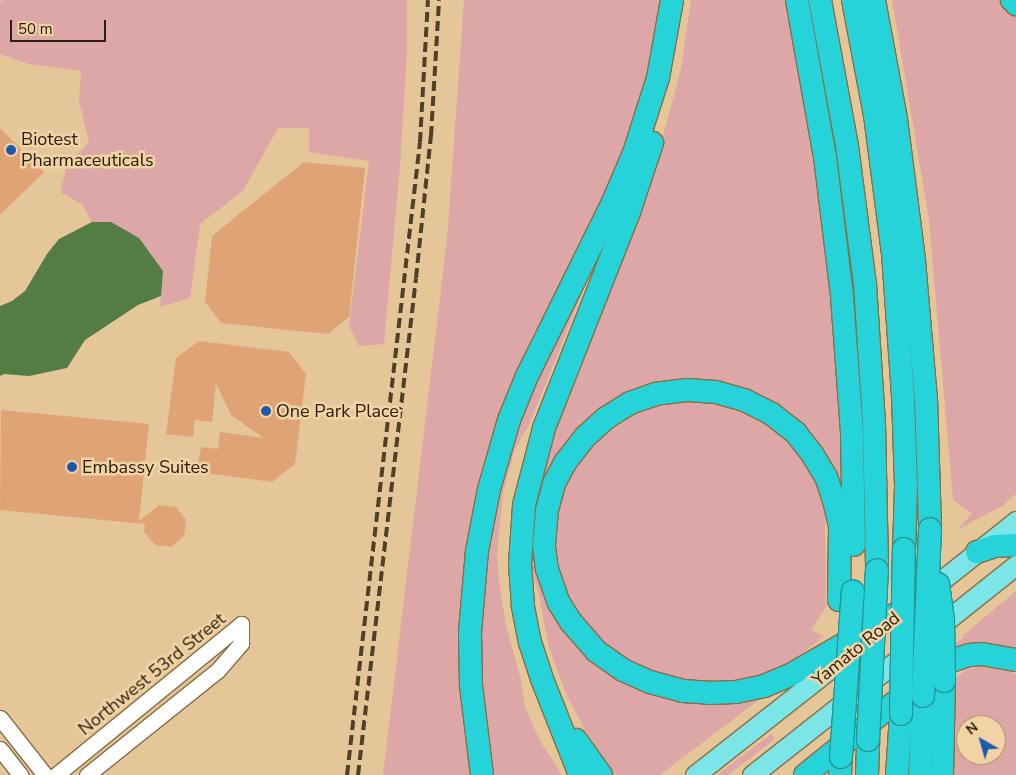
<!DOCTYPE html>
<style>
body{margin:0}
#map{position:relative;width:1016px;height:775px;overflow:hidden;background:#e4c699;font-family:"Nunito Sans",sans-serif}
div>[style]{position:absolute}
.green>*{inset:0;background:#dda7a8}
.water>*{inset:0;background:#537d45}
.building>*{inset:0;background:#e0a375}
.roads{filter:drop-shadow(1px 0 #896e44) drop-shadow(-1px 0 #896e44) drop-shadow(0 1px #896e44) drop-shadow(0 -1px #896e44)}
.minor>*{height:15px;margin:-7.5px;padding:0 7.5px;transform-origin:7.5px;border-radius:7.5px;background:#fff}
.major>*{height:19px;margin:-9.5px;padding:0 9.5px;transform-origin:9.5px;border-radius:9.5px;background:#7ce5e8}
.highway>*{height:22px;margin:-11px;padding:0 11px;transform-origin:11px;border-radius:11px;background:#25d3d8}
.rail>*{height:4px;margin-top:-2px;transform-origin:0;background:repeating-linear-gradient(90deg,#4f4029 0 10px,transparent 0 15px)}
.bridges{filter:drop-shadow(1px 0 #279491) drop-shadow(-1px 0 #279491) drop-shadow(0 1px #279491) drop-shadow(0 -1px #279491)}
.highway-bridge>*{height:22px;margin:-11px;padding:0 11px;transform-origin:11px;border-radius:11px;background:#25d3d8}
.dots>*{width:14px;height:14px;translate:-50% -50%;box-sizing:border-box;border:2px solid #f1d3a6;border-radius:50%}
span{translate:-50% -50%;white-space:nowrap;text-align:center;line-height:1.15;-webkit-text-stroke:5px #f1d3a6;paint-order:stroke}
.poi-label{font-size:18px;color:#2b200e}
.left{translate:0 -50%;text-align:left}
.street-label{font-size:18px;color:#2b200e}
.north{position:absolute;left:956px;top:715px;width:50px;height:50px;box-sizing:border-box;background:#f1d3a6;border:1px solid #a28b69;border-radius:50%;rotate:322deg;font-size:14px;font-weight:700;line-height:20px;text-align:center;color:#2b200e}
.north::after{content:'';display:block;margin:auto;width:18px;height:22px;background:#2059ab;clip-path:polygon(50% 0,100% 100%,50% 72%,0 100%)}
.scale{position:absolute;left:10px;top:20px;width:96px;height:22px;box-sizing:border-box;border:2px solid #2b200e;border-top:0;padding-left:6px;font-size:15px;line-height:18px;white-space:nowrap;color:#2b200e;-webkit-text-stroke:4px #f1d3a6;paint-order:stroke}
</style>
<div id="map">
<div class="green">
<div style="clip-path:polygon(3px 0,407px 0,407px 53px,400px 166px,384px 344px,359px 346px,349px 326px,369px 161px,309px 152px,309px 128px,278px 128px,243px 191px,200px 224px,190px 298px,160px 307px,163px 271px,111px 222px,92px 222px,82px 204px,61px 193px,66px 166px,89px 142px,79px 101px,81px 71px,29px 64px,0 54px,0 2px)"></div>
<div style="clip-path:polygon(464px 0,662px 0,643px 91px,632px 125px,597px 211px,533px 335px,511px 388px,490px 446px,470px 526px,462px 596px,473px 775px,383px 775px,447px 239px)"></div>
<div style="clip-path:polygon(691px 0,788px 0,827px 223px,846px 485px,837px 486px,801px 427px,669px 383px,549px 475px,555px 617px,572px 641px,600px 666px,764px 696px,660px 775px,616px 775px,585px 730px,567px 696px,549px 648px,538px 590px,529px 565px,531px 521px,547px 448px,656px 162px,681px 69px)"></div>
<div style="clip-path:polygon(892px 0,1005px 0,1016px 11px,1016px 494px,1002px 506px,957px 530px,972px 514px,953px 500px,929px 220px)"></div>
<div style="clip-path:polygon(601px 247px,529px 425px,515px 449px,503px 493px,497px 555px,499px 582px,506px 625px,521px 680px,525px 707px,540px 741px,562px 775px,492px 775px,484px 727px,479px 652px,482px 571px,510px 447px,534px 380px)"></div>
<div style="clip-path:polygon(700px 402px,723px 405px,739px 411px,760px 420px,778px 432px,801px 456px,818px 483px,825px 506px,826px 607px,811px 630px,824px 636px,794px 660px,760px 680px,708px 684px,677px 681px,629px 663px,589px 632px,562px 588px,551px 542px,555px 510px,572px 467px,594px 445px,609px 432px,636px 414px,655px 407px,680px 403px)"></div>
<div style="clip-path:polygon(1016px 591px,1016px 652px,951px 650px,951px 647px,964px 637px,962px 636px)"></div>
<div style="clip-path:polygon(evenodd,983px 666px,1004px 669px,1016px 674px,1016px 775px,954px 775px,956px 678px,966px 670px,983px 666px,966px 725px,996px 725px,996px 755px,966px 755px,966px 725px)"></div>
<div style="clip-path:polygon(771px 734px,775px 739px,728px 775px,717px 775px)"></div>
</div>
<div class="water">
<div style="clip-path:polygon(92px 222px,111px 222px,139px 238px,163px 271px,161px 296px,138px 305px,85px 340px,67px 368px,29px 376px,4px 374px,0 376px,0 306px,12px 301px,25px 291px,47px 254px,59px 239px)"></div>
</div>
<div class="building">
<div style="clip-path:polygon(0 128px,44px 172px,0 215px)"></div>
<div style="clip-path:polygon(304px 162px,365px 168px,349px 317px,328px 334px,221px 323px,205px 302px,212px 236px)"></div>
<div style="clip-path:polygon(199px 341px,289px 352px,306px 374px,295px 464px,272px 482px,197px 472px,201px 447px,218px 449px,220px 432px,264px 438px,231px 415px,216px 383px,212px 422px,195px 420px,193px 437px,166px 434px,176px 358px)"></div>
<div style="clip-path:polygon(1px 410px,149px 424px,139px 521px,159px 505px,176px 507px,186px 520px,184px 536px,171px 547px,155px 545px,144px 532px,145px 524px,0 510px)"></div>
</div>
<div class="roads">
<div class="minor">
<div style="left:0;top:718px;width:73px;rotate:51.7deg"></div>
<div style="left:0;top:749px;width:33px;rotate:52deg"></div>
<div style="left:56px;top:775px;width:239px;rotate:-39.2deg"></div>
<div style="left:87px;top:775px;width:166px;rotate:-38.7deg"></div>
<div style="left:217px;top:671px;width:37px;rotate:-49deg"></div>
<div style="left:241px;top:643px;width:19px;rotate:-90deg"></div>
</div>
<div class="major">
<div style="left:927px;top:592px;width:114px;rotate:-38.6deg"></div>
<div style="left:933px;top:631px;width:106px;rotate:-38.5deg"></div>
<div style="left:695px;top:775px;width:204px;rotate:-38.2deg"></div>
<div style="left:752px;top:775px;width:201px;rotate:-38.3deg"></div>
</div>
<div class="highway">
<div style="left:797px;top:0;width:159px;rotate:79.9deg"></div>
<div style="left:825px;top:157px;width:140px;rotate:83deg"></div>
<div style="left:842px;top:296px;width:137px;rotate:85.8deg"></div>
<div style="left:852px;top:433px;width:112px;rotate:89deg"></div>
<div style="left:820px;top:0;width:148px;rotate:79.5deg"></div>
<div style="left:847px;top:146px;width:139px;rotate:82.6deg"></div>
<div style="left:865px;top:284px;width:139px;rotate:86.3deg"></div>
<div style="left:874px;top:423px;width:147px;rotate:88.8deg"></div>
<div style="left:853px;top:0;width:117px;rotate:79.2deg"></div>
<div style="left:875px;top:115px;width:139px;rotate:82.6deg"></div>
<div style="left:893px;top:253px;width:142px;rotate:86deg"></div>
<div style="left:903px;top:395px;width:92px;rotate:88.1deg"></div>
<div style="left:906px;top:487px;width:62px;rotate:91.8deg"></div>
<div style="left:874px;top:0;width:121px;rotate:79.5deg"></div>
<div style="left:896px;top:119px;width:142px;rotate:82.7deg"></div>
<div style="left:914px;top:260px;width:140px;rotate:85.1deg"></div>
<div style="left:926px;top:399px;width:130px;rotate:88.2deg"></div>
<div style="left:1012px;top:0;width:6px;rotate:45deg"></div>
<div style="left:977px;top:552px;width:19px;rotate:-18deg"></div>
<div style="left:995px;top:546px;width:21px;rotate:-3deg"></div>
<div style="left:839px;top:600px;width:74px;rotate:-89.2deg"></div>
<div style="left:840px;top:526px;width:23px;rotate:-103deg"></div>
<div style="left:835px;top:504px;width:28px;rotate:-108deg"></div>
<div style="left:826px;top:477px;width:26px;rotate:-121deg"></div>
<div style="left:813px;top:455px;width:28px;rotate:-128deg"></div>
<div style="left:796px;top:433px;width:31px;rotate:-142deg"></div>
<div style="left:772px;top:414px;width:31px;rotate:-153deg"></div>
<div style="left:744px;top:400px;width:29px;rotate:-164deg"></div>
<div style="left:716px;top:392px;width:29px;rotate:-176deg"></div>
<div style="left:687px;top:390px;width:31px;rotate:173deg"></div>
<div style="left:656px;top:394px;width:28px;rotate:161deg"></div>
<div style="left:630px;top:403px;width:28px;rotate:148deg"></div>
<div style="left:606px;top:418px;width:28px;rotate:138deg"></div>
<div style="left:585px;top:437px;width:31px;rotate:128deg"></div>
<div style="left:566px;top:461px;width:26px;rotate:118deg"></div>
<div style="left:554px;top:484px;width:27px;rotate:105deg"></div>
<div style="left:547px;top:510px;width:36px;rotate:95deg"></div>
<div style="left:544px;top:546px;width:23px;rotate:83deg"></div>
<div style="left:547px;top:569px;width:36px;rotate:71deg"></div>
<div style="left:559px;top:603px;width:22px;rotate:58deg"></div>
<div style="left:571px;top:622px;width:38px;rotate:49deg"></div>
<div style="left:596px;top:651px;width:33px;rotate:35deg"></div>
<div style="left:623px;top:670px;width:30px;rotate:24deg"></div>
<div style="left:650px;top:682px;width:34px;rotate:15deg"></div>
<div style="left:683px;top:691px;width:26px;rotate:4deg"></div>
<div style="left:709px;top:693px;width:27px;rotate:-2deg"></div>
<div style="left:736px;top:692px;width:29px;rotate:-12deg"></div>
<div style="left:764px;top:686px;width:30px;rotate:-23deg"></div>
<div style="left:792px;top:674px;width:134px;rotate:-30deg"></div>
<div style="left:576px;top:740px;width:43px;rotate:54.5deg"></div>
<div style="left:482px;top:775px;width:91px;rotate:-97deg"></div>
<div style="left:471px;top:685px;width:53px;rotate:-91.1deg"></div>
<div style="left:470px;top:632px;width:81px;rotate:-85.1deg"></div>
<div style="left:477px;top:551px;width:63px;rotate:-79deg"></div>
<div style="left:489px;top:489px;width:72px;rotate:-73.8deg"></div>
<div style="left:509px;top:420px;width:48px;rotate:-67.8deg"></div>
<div style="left:527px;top:376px;width:194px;rotate:-63.7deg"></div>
<div style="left:613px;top:202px;width:53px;rotate:-66.8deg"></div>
<div style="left:634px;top:153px;width:79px;rotate:-72.3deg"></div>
<div style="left:658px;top:78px;width:79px;rotate:-79.8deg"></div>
<div style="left:580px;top:775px;width:103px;rotate:-111.6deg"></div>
<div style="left:542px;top:679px;width:38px;rotate:-108deg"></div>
<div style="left:530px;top:643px;width:38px;rotate:-101deg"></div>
<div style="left:523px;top:606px;width:42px;rotate:-94.1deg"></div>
<div style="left:520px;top:564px;width:59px;rotate:-86.1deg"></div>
<div style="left:524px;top:505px;width:80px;rotate:-75.4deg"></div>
<div style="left:544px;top:428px;width:232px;rotate:-68.5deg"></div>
<div style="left:629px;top:212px;width:73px;rotate:-71.6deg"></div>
<div style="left:805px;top:775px;width:159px;rotate:-38.9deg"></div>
<div style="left:929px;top:675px;width:26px;rotate:-32deg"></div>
<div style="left:951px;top:661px;width:20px;rotate:-18deg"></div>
<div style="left:970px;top:655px;width:12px;rotate:-5deg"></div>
<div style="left:982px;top:654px;width:35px;rotate:10deg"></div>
<div style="left:840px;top:775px;width:18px;rotate:-87deg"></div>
<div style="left:867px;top:775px;width:35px;rotate:-88deg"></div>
<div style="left:897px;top:775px;width:61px;rotate:-86.2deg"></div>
<div style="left:920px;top:775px;width:79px;rotate:-87.8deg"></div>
<div style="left:942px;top:775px;width:94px;rotate:-88.8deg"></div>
</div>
</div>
<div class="rail">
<div style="left:347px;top:775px;width:637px;rotate:-83.42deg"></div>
<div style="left:420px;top:142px;width:142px;rotate:-86.8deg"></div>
<div style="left:358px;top:775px;width:500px;rotate:-83.34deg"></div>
<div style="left:416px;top:278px;width:143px;rotate:-84deg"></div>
<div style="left:431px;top:136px;width:136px;rotate:-86.6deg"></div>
</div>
<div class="bridges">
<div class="highway-bridge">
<div style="left:938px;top:584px;width:37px;rotate:82deg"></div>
<div style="left:943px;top:621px;width:60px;rotate:89deg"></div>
<div style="left:923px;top:696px;width:167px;rotate:-87.6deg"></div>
<div style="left:901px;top:714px;width:165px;rotate:-89deg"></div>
<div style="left:868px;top:740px;width:170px;rotate:-87deg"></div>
<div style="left:841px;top:757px;width:166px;rotate:-85.9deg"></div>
</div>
</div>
<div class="dots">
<div style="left:11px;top:150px;background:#2059ab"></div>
<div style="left:266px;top:411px;background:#2059ab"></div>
<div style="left:72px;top:467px;background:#2059ab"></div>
</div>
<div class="poi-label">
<span class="left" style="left:21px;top:150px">Biotest<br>Pharmaceuticals</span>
<span class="left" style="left:276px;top:411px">One Park Place</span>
<span class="left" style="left:82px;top:467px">Embassy Suites</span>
</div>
<div class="street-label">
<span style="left:856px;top:649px;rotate:-39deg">Yamato Road</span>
<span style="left:152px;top:674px;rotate:-39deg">Northwest 53rd Street</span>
</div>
<div class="north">N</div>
<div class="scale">50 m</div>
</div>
